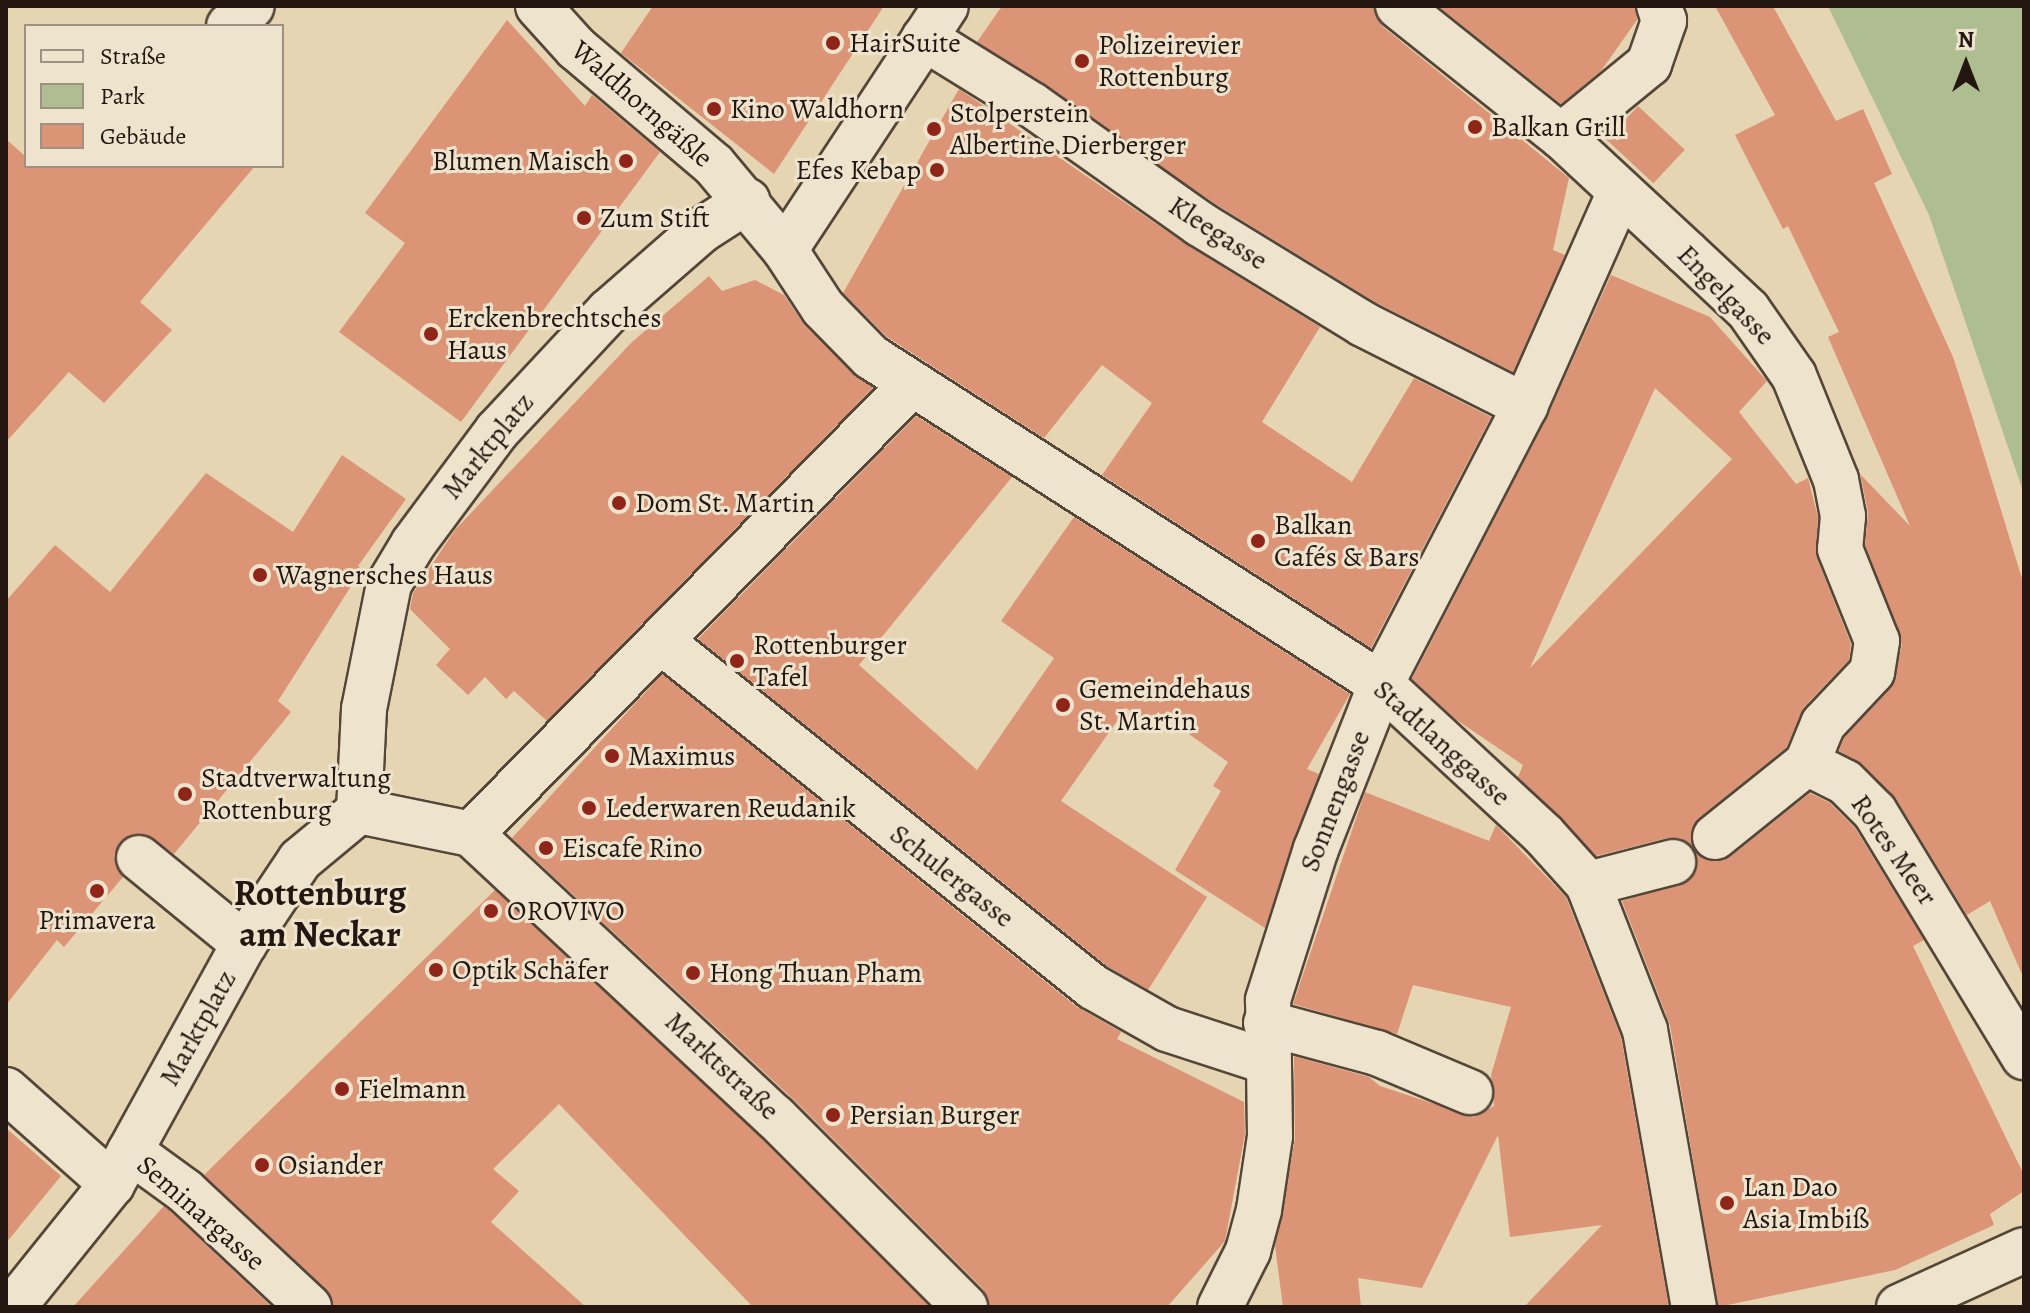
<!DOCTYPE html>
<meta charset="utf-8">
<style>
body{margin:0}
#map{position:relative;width:2030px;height:1313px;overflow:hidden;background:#e5d5b2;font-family:Alegreya,serif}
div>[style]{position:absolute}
.green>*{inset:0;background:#afbe90}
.building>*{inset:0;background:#dc9476;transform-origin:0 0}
.roads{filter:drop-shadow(2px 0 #544638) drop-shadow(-2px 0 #544638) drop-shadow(0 2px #544638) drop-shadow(0 -2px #544638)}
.minor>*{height:44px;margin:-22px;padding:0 22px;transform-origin:22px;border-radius:22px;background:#eee4cd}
.dots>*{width:22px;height:22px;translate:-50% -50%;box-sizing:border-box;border:4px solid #eee4cd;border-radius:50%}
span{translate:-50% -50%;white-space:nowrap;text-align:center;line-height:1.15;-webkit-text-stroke:6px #eee4cd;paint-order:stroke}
.poi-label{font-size:28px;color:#241610}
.left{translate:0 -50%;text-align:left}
.right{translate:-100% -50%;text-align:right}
.street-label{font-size:28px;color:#241610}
.district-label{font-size:36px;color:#241610;font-weight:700}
.frame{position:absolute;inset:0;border:8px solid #241610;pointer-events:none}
.legend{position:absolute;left:24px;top:24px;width:260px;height:144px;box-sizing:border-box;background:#eee4cd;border:2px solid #9d9281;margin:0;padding:10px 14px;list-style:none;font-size:24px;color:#241610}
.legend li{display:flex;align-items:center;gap:16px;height:40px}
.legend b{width:40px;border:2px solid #9d9281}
.north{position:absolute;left:1926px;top:24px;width:80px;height:80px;-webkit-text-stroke:6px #eee4cd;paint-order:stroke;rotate:0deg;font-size:22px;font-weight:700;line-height:32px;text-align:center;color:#241610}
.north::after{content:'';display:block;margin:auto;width:28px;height:36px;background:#241610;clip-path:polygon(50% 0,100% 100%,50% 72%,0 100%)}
</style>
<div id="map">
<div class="green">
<div style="clip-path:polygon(1828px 6px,2020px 6px,2024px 13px,2024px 494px,1929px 215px)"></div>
</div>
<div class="building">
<div style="clip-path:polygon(653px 6px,884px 6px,774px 174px,621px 53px)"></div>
<div style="clip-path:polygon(1002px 6px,1374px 6px,1382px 26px,1569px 178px,1553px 250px,1565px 255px,1513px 372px,1375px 302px,1214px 203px,977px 42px)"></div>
<div style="clip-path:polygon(1438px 6px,1635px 6px,1637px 20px,1601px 71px,1561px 104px)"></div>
<div style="clip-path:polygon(1715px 6px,1773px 6px,1836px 121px,1863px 109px,1892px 174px,1874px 183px,1953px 357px,1973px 419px,2024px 585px,2024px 979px,1990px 901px,1967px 915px,1896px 799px,1862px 764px,1839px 751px,1844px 738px,1891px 688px,1902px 645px,1865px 545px,1868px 512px,1860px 474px,1910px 526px,1828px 337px,1839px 332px,1788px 226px,1783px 229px,1735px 135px,1775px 115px)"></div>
<div style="clip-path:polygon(507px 20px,585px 106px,592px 95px,660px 152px,461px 422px,339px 332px,405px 243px,365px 213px)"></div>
<div style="clip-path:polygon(959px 89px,1187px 245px,1320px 327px,1262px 422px,1352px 482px,1414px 378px,1491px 417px,1371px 648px,1102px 475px,1152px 403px,1102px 365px,1044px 438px,887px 337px,843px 293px)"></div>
<div style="left:1638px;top:106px;width:64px;height:46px;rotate:43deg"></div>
<div style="clip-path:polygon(6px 139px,26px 157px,26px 166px,255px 166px,140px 302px,172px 330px,104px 403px,69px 372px,6px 442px)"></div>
<div style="clip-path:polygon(evenodd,1611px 275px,1710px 317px,1767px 381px,1739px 412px,1796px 484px,1808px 478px,1818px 517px,1817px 558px,1851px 644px,1849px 660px,1804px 707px,1786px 748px,1699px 818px,1692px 829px,1695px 851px,1680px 838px,1668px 838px,1596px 856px,1518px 777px,1523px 765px,1454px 718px,1412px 679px,1547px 417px,1611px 275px,1655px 388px,1732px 459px,1530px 668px,1655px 388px)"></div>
<div style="clip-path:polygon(709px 276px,722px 291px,755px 280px,784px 295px,805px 326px,873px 388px,547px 721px,514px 691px,506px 699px,485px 677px,468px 695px,436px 665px,450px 649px,410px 609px,413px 593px,455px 530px,632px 342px)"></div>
<div style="clip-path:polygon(916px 416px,1012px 477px,859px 665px,977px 770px,1054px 658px,1001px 621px,1074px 517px,1350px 694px,1307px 769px,1319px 774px,1265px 928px,1175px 870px,1221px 791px,1213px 786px,1228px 762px,1158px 712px,1150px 724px,1126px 708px,1061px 801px,1207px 897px,1148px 990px,1107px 966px,698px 639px)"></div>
<div style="clip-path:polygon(342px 455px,406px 499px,358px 566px,362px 569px,278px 701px,291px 712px,174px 854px,144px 834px,120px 842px,114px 855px,123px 877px,64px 947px,57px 940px,6px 1005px,6px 601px,55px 545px,110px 592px,206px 473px,293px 532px)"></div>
<div style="clip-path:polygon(662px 674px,1077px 1007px,1121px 1032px,1117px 1039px,1244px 1102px,1245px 1134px,1225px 1241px,1167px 1307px,989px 1307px,983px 1289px,793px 1099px,512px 838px)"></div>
<div style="clip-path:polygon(1365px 792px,1489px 841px,1496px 825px,1566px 897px,1621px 1037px,1669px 1307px,1524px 1307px,1602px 1225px,1510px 1237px,1498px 1135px,1422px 1288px,1358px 1278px,1361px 1307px,1283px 1307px,1275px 1246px,1295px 1139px,1294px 1056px,1369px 1077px,1380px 1086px,1474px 1117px,1494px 1106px,1491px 1075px,1511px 1007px,1413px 985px,1397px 1034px,1293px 1004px)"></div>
<div style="clip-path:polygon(1810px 793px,1830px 803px,1855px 828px,1924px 940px,1913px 946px,2024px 1175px,2024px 1191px,1990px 1214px,1994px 1225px,1895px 1270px,1718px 1307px,1670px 1025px,1622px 901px,1690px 880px,1697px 868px,1695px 852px,1707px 860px,1730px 857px)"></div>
<div style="clip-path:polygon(495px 890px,758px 1135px,930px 1307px,753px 1307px,559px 1104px,493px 1169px,519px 1191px,491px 1222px,586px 1307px,333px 1307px,326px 1289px,204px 1175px)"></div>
<div style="clip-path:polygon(6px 1128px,61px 1176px,6px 1243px)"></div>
<div style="clip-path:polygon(164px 1206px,169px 1210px,272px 1307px,73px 1307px)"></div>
</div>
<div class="roads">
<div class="minor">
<div style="left:538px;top:6px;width:57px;rotate:47.9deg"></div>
<div style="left:576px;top:48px;width:181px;rotate:40.3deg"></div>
<div style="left:714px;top:165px;width:111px;rotate:50.1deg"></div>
<div style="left:785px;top:250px;width:69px;rotate:56.8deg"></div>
<div style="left:823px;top:308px;width:69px;rotate:45.6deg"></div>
<div style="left:871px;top:357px;width:606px;rotate:32.67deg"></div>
<div style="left:1381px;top:684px;width:221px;rotate:42.8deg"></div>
<div style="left:1543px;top:834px;width:67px;rotate:48deg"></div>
<div style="left:1588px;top:884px;width:157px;rotate:68.7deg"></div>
<div style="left:1645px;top:1030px;width:281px;rotate:80deg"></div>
<div style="left:1398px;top:6px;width:208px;rotate:38.6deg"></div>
<div style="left:1561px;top:136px;width:171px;rotate:42.9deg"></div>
<div style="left:1686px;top:252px;width:85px;rotate:43.1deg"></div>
<div style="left:1748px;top:310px;width:80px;rotate:55.1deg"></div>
<div style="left:1794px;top:376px;width:112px;rotate:68deg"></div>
<div style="left:1836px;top:480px;width:37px;rotate:79deg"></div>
<div style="left:1843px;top:516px;width:33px;rotate:95deg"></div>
<div style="left:1840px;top:549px;width:99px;rotate:68.1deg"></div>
<div style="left:1877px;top:641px;width:31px;rotate:99deg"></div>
<div style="left:1872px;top:672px;width:71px;rotate:133.3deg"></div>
<div style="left:1823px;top:724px;width:42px;rotate:112.3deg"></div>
<div style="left:229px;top:26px;width:30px;rotate:-41deg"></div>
<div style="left:924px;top:38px;width:127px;rotate:31.8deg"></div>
<div style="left:1032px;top:105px;width:206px;rotate:35.3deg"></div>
<div style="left:1200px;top:224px;width:191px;rotate:31.5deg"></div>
<div style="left:1363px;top:324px;width:182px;rotate:26.8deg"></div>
<div style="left:1561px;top:136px;width:114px;rotate:-39.3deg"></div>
<div style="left:1649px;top:64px;width:46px;rotate:-70.8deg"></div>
<div style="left:1664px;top:21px;width:16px;rotate:-108deg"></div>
<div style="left:785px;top:250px;width:292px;rotate:-56.6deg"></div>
<div style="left:663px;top:643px;width:551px;rotate:38.66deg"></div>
<div style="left:1093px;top:987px;width:85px;rotate:29.6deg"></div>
<div style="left:1167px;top:1029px;width:106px;rotate:18.1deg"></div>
<div style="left:359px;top:811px;width:114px;rotate:11.6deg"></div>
<div style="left:471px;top:834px;width:415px;rotate:43deg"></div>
<div style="left:775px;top:1117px;width:269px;rotate:45deg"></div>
<div style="left:471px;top:834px;width:629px;rotate:-45.58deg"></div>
<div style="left:1715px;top:837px;width:118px;rotate:-38.8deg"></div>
<div style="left:1807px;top:763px;width:42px;rotate:26.6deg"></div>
<div style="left:1845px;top:782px;width:42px;rotate:45deg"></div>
<div style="left:1875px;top:812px;width:287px;rotate:58.7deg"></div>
<div style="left:139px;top:858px;width:136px;rotate:39.3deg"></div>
<div style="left:1588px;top:884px;width:88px;rotate:-14.5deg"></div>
<div style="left:1266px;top:1023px;width:115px;rotate:15.1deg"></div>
<div style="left:1377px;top:1053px;width:101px;rotate:22.8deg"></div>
<div style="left:6px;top:1090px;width:142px;rotate:41.6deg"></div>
<div style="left:130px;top:1151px;width:68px;rotate:36deg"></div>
<div style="left:185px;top:1191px;width:170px;rotate:43.1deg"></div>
<div style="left:13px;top:1307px;width:158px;rotate:-51.2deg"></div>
<div style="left:112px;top:1184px;width:274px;rotate:-61.2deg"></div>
<div style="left:244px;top:944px;width:101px;rotate:-56.3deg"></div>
<div style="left:300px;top:860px;width:77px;rotate:-39.7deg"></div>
<div style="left:359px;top:811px;width:102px;rotate:-87.2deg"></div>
<div style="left:364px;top:709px;width:127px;rotate:-78.7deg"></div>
<div style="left:389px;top:584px;width:47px;rotate:-59deg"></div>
<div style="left:413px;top:544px;width:141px;rotate:-53.4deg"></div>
<div style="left:497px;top:431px;width:164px;rotate:-47deg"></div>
<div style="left:609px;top:311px;width:123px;rotate:-41.1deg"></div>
<div style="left:702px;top:230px;width:54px;rotate:-32.8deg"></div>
<div style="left:1220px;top:1307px;width:63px;rotate:-63.4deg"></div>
<div style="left:1248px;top:1251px;width:42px;rotate:-75deg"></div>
<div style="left:1259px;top:1210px;width:75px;rotate:-81.5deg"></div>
<div style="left:1270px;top:1136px;width:136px;rotate:-90.8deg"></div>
<div style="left:1268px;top:1000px;width:158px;rotate:-72.4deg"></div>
<div style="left:1316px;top:849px;width:177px;rotate:-68.5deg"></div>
<div style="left:1381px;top:684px;width:313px;rotate:-62.6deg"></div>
<div style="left:1525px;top:406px;width:232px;rotate:-66.1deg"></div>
<div style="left:1899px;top:1307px;width:137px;rotate:-24.5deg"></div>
</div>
</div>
<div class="dots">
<div style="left:833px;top:43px;background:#8f2418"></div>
<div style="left:1082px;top:61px;background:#8f2418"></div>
<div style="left:714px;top:109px;background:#8f2418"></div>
<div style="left:1475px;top:127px;background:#8f2418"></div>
<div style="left:934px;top:129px;background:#8f2418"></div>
<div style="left:626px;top:161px;background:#8f2418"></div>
<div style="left:937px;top:170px;background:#8f2418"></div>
<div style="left:584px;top:218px;background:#8f2418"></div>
<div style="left:431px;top:334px;background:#8f2418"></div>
<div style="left:619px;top:503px;background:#8f2418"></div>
<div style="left:1258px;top:541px;background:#8f2418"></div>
<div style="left:260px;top:575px;background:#8f2418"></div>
<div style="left:737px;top:661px;background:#8f2418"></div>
<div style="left:1063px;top:705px;background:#8f2418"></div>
<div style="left:612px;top:756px;background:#8f2418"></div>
<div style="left:185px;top:794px;background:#8f2418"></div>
<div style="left:589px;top:808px;background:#8f2418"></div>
<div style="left:546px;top:848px;background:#8f2418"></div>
<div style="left:97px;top:891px;background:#8f2418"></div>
<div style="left:491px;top:911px;background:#8f2418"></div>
<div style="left:436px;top:970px;background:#8f2418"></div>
<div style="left:693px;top:973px;background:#8f2418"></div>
<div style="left:342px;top:1089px;background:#8f2418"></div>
<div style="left:833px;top:1115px;background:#8f2418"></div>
<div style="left:262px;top:1165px;background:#8f2418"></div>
<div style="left:1727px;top:1203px;background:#8f2418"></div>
</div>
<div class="poi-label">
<span class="left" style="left:849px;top:43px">HairSuite</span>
<span class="left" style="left:1098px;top:61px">Polizeirevier<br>Rottenburg</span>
<span class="left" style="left:730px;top:109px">Kino Waldhorn</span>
<span class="left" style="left:950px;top:129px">Stolperstein<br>Albertine Dierberger</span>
<span class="left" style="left:1491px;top:127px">Balkan Grill</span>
<span class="right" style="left:610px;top:161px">Blumen Maisch</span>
<span class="right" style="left:921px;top:170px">Efes Kebap</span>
<span class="left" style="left:600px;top:218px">Zum Stift</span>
<span class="left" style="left:447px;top:334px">Erckenbrechtsches<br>Haus</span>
<span class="left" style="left:635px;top:503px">Dom St. Martin</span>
<span class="left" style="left:1274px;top:541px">Balkan<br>Cafés &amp; Bars</span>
<span class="left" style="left:276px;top:575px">Wagnersches Haus</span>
<span class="left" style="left:753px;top:661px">Rottenburger<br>Tafel</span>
<span class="left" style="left:1079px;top:705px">Gemeindehaus<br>St. Martin</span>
<span class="left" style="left:628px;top:756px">Maximus</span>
<span class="left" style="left:201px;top:794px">Stadtverwaltung<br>Rottenburg</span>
<span class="left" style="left:605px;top:808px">Lederwaren Reudanik</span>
<span class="left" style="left:562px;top:848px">Eiscafe Rino</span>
<span class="left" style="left:507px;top:911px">OROVIVO</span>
<span style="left:97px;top:920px">Primavera</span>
<span class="left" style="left:452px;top:970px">Optik Schäfer</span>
<span class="left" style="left:709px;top:973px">Hong Thuan Pham</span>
<span class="left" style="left:358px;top:1089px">Fielmann</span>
<span class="left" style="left:849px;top:1115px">Persian Burger</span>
<span class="left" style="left:278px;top:1165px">Osiander</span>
<span class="left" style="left:1743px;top:1203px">Lan Dao<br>Asia Imbiß</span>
</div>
<div class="street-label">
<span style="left:642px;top:104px;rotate:41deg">Waldhorngäßle</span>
<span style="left:1218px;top:233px;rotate:33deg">Kleegasse</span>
<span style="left:1726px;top:295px;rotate:46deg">Engelgasse</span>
<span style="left:488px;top:446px;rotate:-51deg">Marktplatz</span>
<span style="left:1442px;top:743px;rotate:42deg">Stadtlanggasse</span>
<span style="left:1335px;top:801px;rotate:-69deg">Sonnengasse</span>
<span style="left:1894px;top:850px;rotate:55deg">Rotes Meer</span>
<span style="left:952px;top:876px;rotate:38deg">Schulergasse</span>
<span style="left:198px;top:1028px;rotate:-61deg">Marktplatz</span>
<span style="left:722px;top:1066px;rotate:43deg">Marktstraße</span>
<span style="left:201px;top:1213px;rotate:41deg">Seminargasse</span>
</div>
<div class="district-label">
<span style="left:320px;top:913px">Rottenburg<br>am Neckar</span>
</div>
<div class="frame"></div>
<ul class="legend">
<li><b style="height:10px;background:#eee4cd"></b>Straße</li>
<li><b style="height:22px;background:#afbe90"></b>Park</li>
<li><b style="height:22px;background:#dc9476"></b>Gebäude</li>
</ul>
<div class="north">N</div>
</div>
